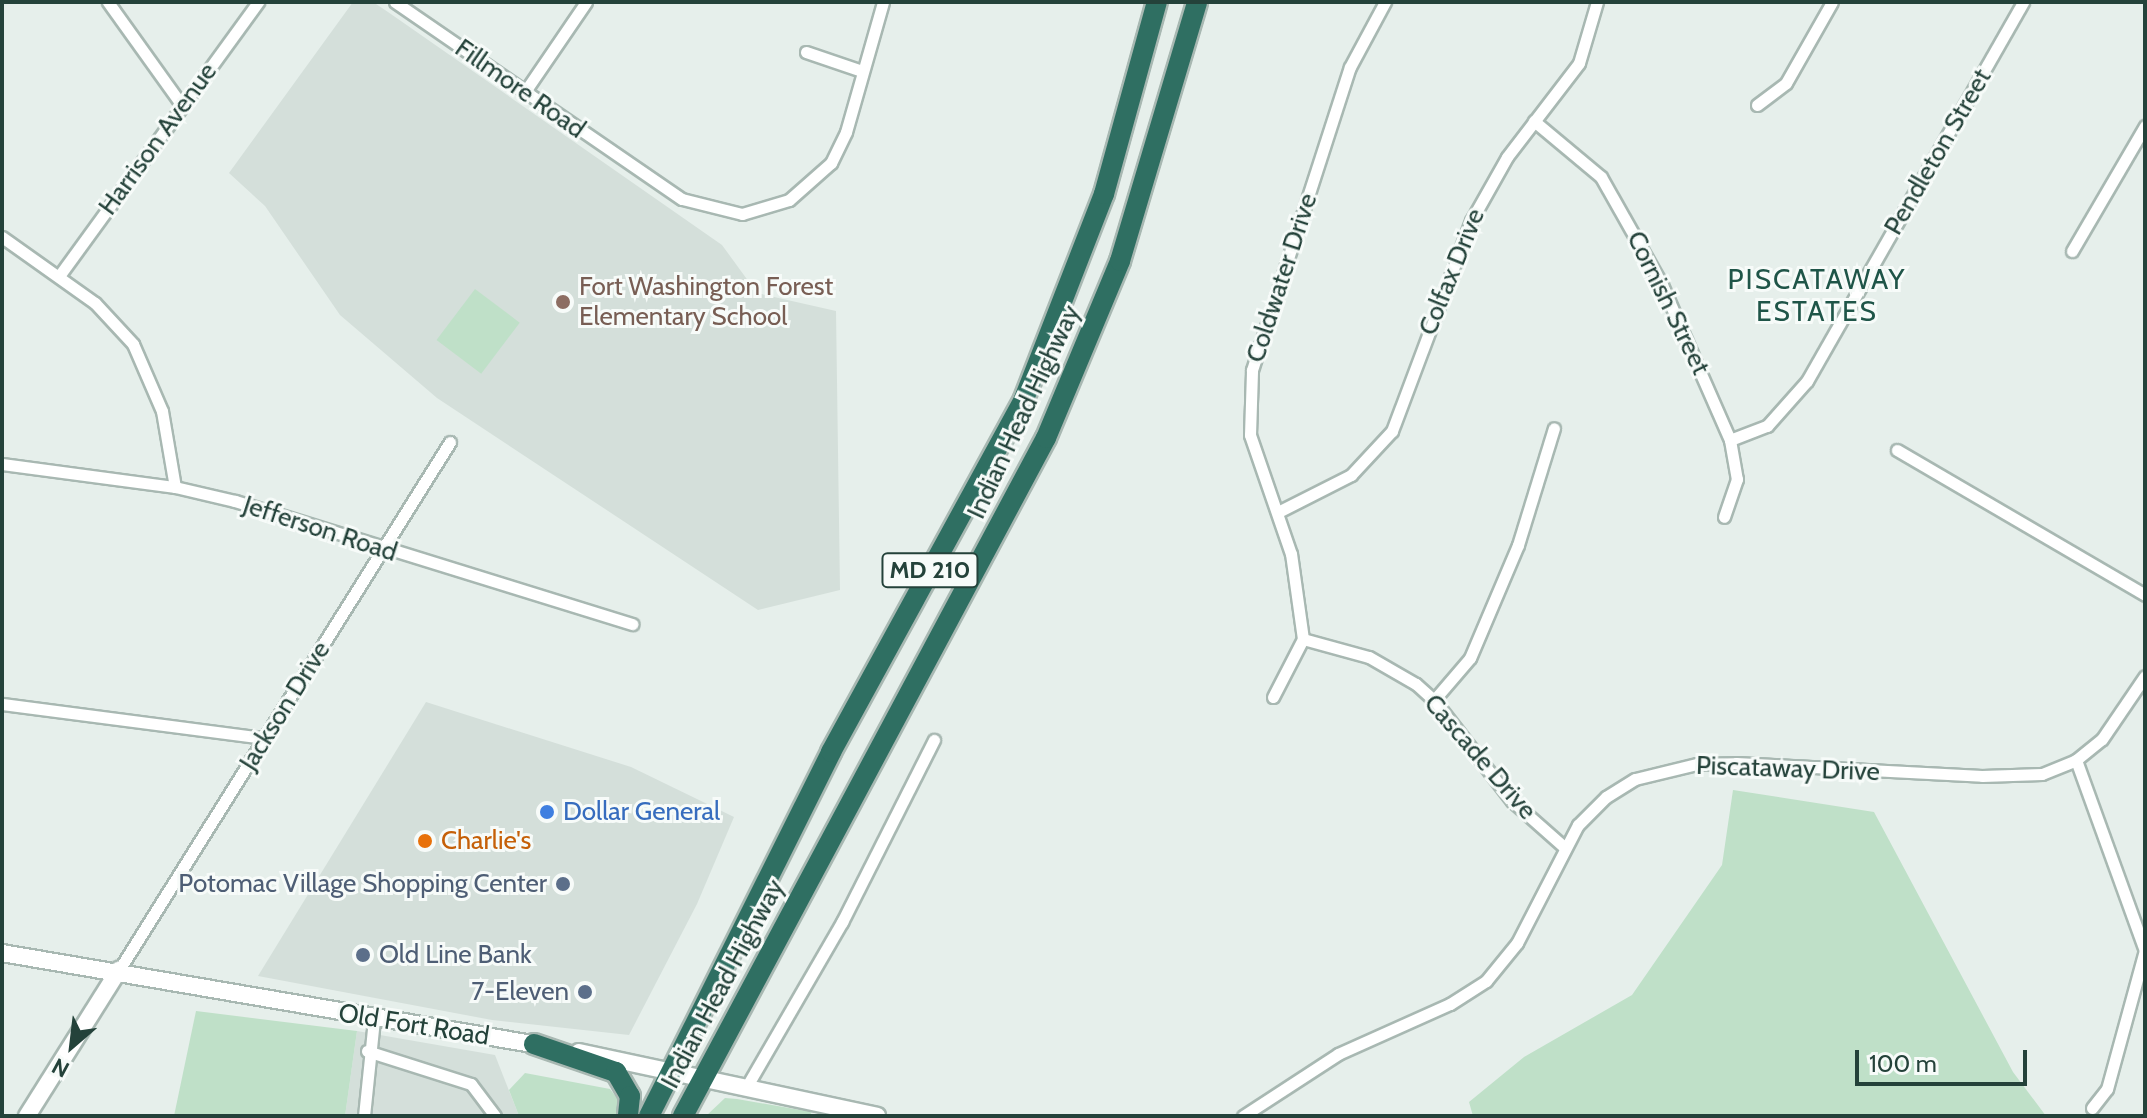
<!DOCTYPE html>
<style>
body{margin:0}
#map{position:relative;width:2147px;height:1118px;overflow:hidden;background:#e6efeb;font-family:Cabin,sans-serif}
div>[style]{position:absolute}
.built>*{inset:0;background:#d4dfda}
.green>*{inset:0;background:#bfe0c8;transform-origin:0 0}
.roads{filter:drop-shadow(2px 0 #a8b8b2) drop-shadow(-2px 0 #a8b8b2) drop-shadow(0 2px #a8b8b2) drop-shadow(0 -2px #a8b8b2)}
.street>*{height:11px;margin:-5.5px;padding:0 5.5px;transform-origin:5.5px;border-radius:5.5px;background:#fff}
.secondary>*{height:16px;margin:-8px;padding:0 8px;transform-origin:8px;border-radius:8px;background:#fff}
.highway>*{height:20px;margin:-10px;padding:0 10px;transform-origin:10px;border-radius:10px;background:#2f6f62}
.dots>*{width:22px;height:22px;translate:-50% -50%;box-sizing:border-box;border:4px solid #f7fbf9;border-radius:50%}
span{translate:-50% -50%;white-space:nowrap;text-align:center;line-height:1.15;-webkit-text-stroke:6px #f7fbf9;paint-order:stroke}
.shield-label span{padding:2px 6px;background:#f7fbf9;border:2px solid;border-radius:6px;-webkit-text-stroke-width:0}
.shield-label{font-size:24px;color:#24423a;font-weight:700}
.street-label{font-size:26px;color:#24423a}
.education-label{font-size:26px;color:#785e54}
.left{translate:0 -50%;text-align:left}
.shop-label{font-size:26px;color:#366cbe}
.food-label{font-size:26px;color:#c56008}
.service-label{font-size:26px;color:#4e5e75}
.right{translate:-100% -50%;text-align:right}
.neighbourhood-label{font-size:28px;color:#1f5548;letter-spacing:2px}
.frame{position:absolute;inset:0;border:4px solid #24423a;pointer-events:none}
.north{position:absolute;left:32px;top:1006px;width:80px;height:80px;-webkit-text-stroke:6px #f7fbf9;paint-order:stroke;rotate:208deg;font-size:22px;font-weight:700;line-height:32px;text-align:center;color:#24423a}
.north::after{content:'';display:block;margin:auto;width:28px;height:36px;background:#24423a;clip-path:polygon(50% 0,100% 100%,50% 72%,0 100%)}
.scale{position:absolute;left:1855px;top:1050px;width:172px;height:36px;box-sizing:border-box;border:4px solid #24423a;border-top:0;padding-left:10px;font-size:24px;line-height:28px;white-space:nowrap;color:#24423a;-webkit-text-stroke:6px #f7fbf9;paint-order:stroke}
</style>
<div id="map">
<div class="built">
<div style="clip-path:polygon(353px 2px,373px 2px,388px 12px,722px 245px,757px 293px,836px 311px,840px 590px,758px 610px,437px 398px,340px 315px,265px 206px,229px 173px)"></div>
<div style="clip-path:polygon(426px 702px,631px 767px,734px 817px,697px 904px,629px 1035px,492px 1020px,258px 976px)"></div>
<div style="clip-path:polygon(357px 1031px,495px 1055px,519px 1116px,345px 1116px)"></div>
</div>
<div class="green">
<div style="left:475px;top:289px;width:56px;height:64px;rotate:37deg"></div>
<div style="clip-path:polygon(1733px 790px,1874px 812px,2013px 1072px,2046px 1116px,1473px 1116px,1469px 1102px,1524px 1057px,1632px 995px,1722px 865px)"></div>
<div style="clip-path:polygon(196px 1011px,357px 1031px,345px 1116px,174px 1116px)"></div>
<div style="clip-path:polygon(525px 1073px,610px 1089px,617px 1098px,617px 1116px,519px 1116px,509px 1090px)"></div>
<div style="clip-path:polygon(725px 1098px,737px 1099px,812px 1112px,809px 1116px,706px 1116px)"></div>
</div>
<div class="roads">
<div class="street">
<div style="left:108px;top:2px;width:125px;rotate:54.4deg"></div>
<div style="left:395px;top:2px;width:348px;rotate:34.5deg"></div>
<div style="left:682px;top:199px;width:62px;rotate:14deg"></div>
<div style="left:742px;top:214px;width:49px;rotate:-16.6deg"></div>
<div style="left:789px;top:200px;width:56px;rotate:-41.4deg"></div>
<div style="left:831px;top:163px;width:34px;rotate:-64deg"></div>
<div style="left:846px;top:132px;width:135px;rotate:-74.1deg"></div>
<div style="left:806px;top:52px;width:59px;rotate:18.7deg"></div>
<div style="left:524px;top:93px;width:110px;rotate:-55.7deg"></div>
<div style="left:1757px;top:105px;width:36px;rotate:-37deg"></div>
<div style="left:1786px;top:83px;width:93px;rotate:-60.4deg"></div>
<div style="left:1534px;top:121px;width:87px;rotate:39.9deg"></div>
<div style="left:1601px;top:177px;width:124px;rotate:60.5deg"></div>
<div style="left:1662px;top:285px;width:169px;rotate:66.3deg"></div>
<div style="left:1730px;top:440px;width:40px;rotate:80deg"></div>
<div style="left:1737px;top:479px;width:40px;rotate:108.9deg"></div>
<div style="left:2px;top:237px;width:114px;rotate:35.4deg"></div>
<div style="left:95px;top:303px;width:56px;rotate:47.2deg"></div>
<div style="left:133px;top:344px;width:73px;rotate:66.6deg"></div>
<div style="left:162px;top:411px;width:77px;rotate:80.3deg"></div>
<div style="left:2072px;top:251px;width:145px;rotate:-59.7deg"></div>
<div style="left:59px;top:276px;width:339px;rotate:-54deg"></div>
<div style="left:1730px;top:440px;width:40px;rotate:-21deg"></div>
<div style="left:1767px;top:426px;width:60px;rotate:-48.4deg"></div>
<div style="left:1807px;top:381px;width:436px;rotate:-60.3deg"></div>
<div style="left:1897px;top:450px;width:287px;rotate:30.3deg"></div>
<div style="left:2px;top:464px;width:175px;rotate:7.6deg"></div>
<div style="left:175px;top:487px;width:62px;rotate:13.1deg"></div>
<div style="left:235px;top:501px;width:416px;rotate:17.2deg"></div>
<div style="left:1280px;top:511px;width:80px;rotate:-26.9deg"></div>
<div style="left:1351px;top:475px;width:60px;rotate:-47deg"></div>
<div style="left:1392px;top:431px;width:224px;rotate:-69.4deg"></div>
<div style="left:1471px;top:221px;width:73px;rotate:-60.6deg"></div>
<div style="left:1507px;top:157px;width:118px;rotate:-52.5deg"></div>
<div style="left:1579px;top:63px;width:64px;rotate:-73.6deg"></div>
<div style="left:1303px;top:639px;width:68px;rotate:15.3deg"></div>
<div style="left:1369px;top:657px;width:54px;rotate:29.9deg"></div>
<div style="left:1416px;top:684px;width:24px;rotate:42deg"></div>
<div style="left:1434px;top:700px;width:128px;rotate:52.3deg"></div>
<div style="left:1512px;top:801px;width:69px;rotate:41.5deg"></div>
<div style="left:1273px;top:697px;width:65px;rotate:-62.7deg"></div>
<div style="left:1303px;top:639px;width:86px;rotate:-98deg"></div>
<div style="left:1291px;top:554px;width:126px;rotate:-109deg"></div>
<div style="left:1250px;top:435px;width:65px;rotate:-88.2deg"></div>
<div style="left:1252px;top:370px;width:318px;rotate:-72.1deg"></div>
<div style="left:1350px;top:67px;width:74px;rotate:-61.7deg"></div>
<div style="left:1434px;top:700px;width:55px;rotate:-49.4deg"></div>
<div style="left:1470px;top:658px;width:123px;rotate:-67deg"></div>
<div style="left:1518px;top:545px;width:122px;rotate:-72.9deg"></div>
<div style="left:2px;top:704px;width:263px;rotate:7.4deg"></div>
<div style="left:2076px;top:760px;width:203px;rotate:70.1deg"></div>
<div style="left:119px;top:970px;width:623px;rotate:-57.92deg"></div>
<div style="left:367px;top:1051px;width:109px;rotate:17.6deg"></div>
<div style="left:471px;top:1084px;width:40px;rotate:53deg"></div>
<div style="left:747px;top:1086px;width:190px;rotate:-59.9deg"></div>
<div style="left:842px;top:922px;width:204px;rotate:-63.2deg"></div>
<div style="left:2092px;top:1108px;width:24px;rotate:-52deg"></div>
<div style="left:2107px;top:1089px;width:144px;rotate:-74.7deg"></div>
<div style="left:364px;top:1116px;width:98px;rotate:-84.1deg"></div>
<div style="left:1243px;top:1116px;width:113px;rotate:-33.1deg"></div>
<div style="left:1338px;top:1054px;width:123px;rotate:-24.1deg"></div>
<div style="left:1450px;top:1004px;width:43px;rotate:-32.6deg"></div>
<div style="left:1486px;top:981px;width:49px;rotate:-50.8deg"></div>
<div style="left:1517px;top:943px;width:133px;rotate:-62.7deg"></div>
<div style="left:1578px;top:825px;width:40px;rotate:-45deg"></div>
<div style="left:1606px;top:797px;width:34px;rotate:-32deg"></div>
<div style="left:1635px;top:779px;width:64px;rotate:-13.6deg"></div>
<div style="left:1697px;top:764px;width:39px;rotate:-1deg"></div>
<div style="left:1736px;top:763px;width:246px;rotate:3deg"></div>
<div style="left:1982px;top:776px;width:60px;rotate:-1.9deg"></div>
<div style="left:2042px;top:774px;width:37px;rotate:-22deg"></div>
<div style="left:2076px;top:760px;width:33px;rotate:-39deg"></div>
<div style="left:2102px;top:739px;width:76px;rotate:-55.7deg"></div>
</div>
<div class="secondary">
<div style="left:2px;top:953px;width:550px;rotate:9.74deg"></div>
<div style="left:579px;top:1052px;width:305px;rotate:12.1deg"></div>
<div style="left:27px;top:1116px;width:173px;rotate:-57.8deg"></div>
</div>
<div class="highway">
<div style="left:534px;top:1044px;width:87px;rotate:18.9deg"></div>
<div style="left:616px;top:1072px;width:28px;rotate:60deg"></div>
<div style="left:630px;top:1096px;width:20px;rotate:96deg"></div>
<div style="left:649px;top:1116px;width:407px;rotate:-63.4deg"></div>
<div style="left:831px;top:752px;width:402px;rotate:-61.3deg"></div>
<div style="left:1024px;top:399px;width:220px;rotate:-68.7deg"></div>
<div style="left:1104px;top:194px;width:199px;rotate:-74.6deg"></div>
<div style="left:683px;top:1116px;width:769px;rotate:-61.84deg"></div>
<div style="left:1046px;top:438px;width:192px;rotate:-67.3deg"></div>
<div style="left:1120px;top:261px;width:270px;rotate:-73.4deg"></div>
</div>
</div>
<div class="dots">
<div style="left:563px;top:302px;background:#8d6e63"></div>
<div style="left:547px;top:812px;background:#3f7fe0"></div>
<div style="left:425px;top:841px;background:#e8710a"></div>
<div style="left:563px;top:884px;background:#5c6f8a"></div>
<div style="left:363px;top:955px;background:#5c6f8a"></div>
<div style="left:585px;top:992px;background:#5c6f8a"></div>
</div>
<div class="shield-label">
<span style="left:930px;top:570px">MD 210</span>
</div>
<div class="street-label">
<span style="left:520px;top:89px;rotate:35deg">Fillmore Road</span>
<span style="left:158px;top:139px;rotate:-54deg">Harrison Avenue</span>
<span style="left:1938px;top:152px;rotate:-60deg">Pendleton Street</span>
<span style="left:1452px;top:272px;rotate:-68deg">Colfax Drive</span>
<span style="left:1282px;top:278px;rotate:-72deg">Coldwater Drive</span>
<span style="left:1668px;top:303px;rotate:64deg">Cornish Street</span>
<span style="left:1024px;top:412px;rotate:-65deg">Indian Head Highway</span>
<span style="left:320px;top:529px;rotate:18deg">Jefferson Road</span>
<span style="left:285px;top:706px;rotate:-58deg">Jackson Drive</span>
<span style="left:1480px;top:757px;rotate:49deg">Cascade Drive</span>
<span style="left:1788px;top:769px;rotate:2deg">Piscataway Drive</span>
<span style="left:723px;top:984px;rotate:-62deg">Indian Head Highway</span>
<span style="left:414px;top:1025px;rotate:9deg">Old Fort Road</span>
</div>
<div class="education-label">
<span class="left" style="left:579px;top:302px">Fort Washington Forest<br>Elementary School</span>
</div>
<div class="shop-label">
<span class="left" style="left:563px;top:812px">Dollar General</span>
</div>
<div class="food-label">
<span class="left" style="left:441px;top:841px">Charlie's</span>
</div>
<div class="service-label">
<span class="right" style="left:547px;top:884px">Potomac Village Shopping Center</span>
<span class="left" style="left:379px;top:955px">Old Line Bank</span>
<span class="right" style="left:569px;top:992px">7-Eleven</span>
</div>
<div class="neighbourhood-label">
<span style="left:1817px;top:295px">PISCATAWAY<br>ESTATES</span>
</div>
<div class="frame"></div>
<div class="north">N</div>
<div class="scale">100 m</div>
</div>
